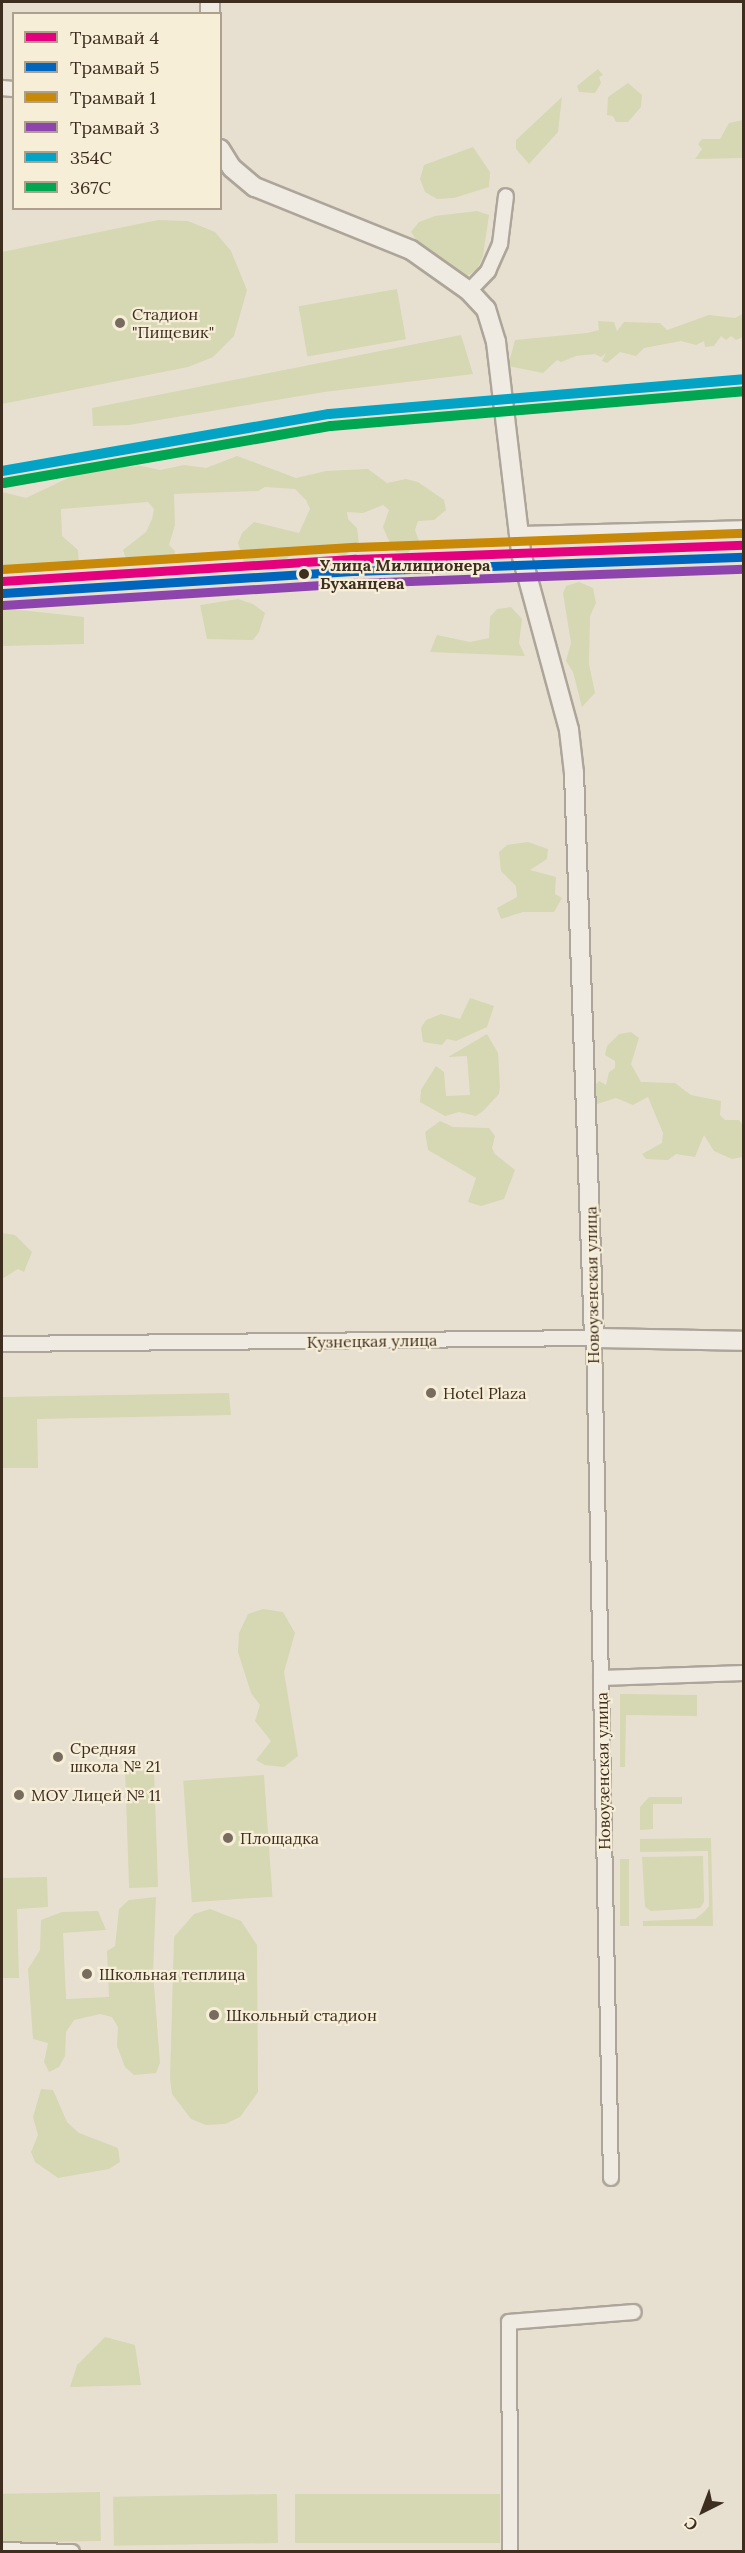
<!DOCTYPE html>
<meta charset="utf-8">
<style>
body{margin:0}
#map{position:relative;width:745px;height:2553px;overflow:hidden;background:#e7e0d1;font-family:Lora,serif}
div>[style]{position:absolute}
.green>*{inset:0;background:#d6d7b3;transform-origin:0 0}
.roads{filter:drop-shadow(2px 0 #ada599) drop-shadow(-2px 0 #ada599) drop-shadow(0 2px #ada599) drop-shadow(0 -2px #ada599)}
.minor>*{height:14px;margin:-7px;padding:0 7px;transform-origin:7px;border-radius:7px;background:#efebe3}
.tertiary>*{height:18px;margin:-9px;padding:0 9px;transform-origin:9px;border-radius:9px;background:#efebe3}
.rail-1>*{height:10px;margin:-5px;padding:0 5px;transform-origin:5px;border-radius:5px;background:#03a3c5}
.rail-2>*{height:10px;margin:-5px;padding:0 5px;transform-origin:5px;border-radius:5px;background:#00a651}
.tram-1>*{height:9px;margin:-4.5px;padding:0 4.5px;transform-origin:4.5px;border-radius:4.5px;background:#e5007d}
.tram-2>*{height:9px;margin:-4.5px;padding:0 4.5px;transform-origin:4.5px;border-radius:4.5px;background:#0065bd}
.tram-3>*{height:9px;margin:-4.5px;padding:0 4.5px;transform-origin:4.5px;border-radius:4.5px;background:#c88808}
.tram-4>*{height:9px;margin:-4.5px;padding:0 4.5px;transform-origin:4.5px;border-radius:4.5px;background:#8e44ad}
.dots>*{width:16px;height:16px;translate:-50% -50%;box-sizing:border-box;border:3px solid #f7eed8;border-radius:50%}
span{translate:-50% -50%;white-space:nowrap;text-align:center;line-height:1.15;-webkit-text-stroke:4.5px #f7eed8;paint-order:stroke}
.poi-label{font-size:16px;color:#3d2e20}
.left{translate:0 -50%;text-align:left}
.stop-label{font-size:16px;color:#3d2e20;font-weight:700}
.street-label{font-size:16px;color:#3d2e20}
.frame{position:absolute;inset:0;border:3px solid #3d2e20;pointer-events:none}
.legend{position:absolute;left:12px;top:12px;width:210px;height:198px;box-sizing:border-box;background:#f7eed8;border:2px solid #ada18e;margin:0;padding:8px 10px;list-style:none;font-size:18px;color:#3d2e20}
.legend li{display:flex;align-items:center;gap:12px;height:30px}
.legend b{width:30px;border:2px solid #ada18e}
.north{position:absolute;left:673px;top:2481px;width:60px;height:60px;-webkit-text-stroke:4px #f7eed8;paint-order:stroke;rotate:222deg;font-size:16px;font-weight:700;line-height:24px;text-align:center;color:#3d2e20}
.north::after{content:'';display:block;margin:auto;width:21px;height:27px;background:#3d2e20;clip-path:polygon(50% 0,100% 100%,50% 72%,0 100%)}
</style>
<div id="map">
<div class="green">
<div style="clip-path:polygon(598px 69px,603px 75px,599px 77px,601px 83px,595px 93px,579px 92px,577px 86px)"></div>
<div style="clip-path:polygon(628px 83px,642px 95px,641px 107px,628px 122px,616px 122px,613px 116px,607px 115px,608px 97px)"></div>
<div style="clip-path:polygon(562px 97px,558px 132px,529px 164px,516px 149px,516px 140px)"></div>
<div style="clip-path:polygon(743px 120px,743px 158px,695px 159px,702px 149px,698px 144px,702px 139px,720px 139px,729px 123px)"></div>
<div style="clip-path:polygon(473px 147px,490px 172px,489px 187px,454px 198px,437px 199px,425px 192px,420px 179px,424px 165px)"></div>
<div style="clip-path:polygon(477px 211px,489px 215px,483px 256px,477px 270px,467px 276px,422px 248px,411px 232px,419px 222px,435px 216px)"></div>
<div style="clip-path:polygon(158px 220px,188px 221px,215px 232px,231px 251px,247px 290px,234px 336px,213px 357px,188px 367px,2px 404px,2px 252px)"></div>
<div style="left:397px;top:289px;width:51px;height:100px;rotate:80deg"></div>
<div style="clip-path:polygon(743px 314px,743px 337px,736px 340px,731px 336px,726px 340px,721px 336px,714px 346px,705px 347px,704px 341px,696px 345px,681px 341px,644px 348px,636px 356px,620px 352px,607px 363px,602px 361px,606px 353px,601px 357px,595px 354px,576px 356px,561px 362px,557px 360px,543px 373px,508px 366px,515px 340px,587px 333px,599px 330px,598px 321px,614px 322px,617px 331px,624px 322px,660px 323px,667px 330px,709px 315px,735px 318px)"></div>
<div style="clip-path:polygon(461px 335px,473px 374px,324px 392px,129px 425px,93px 426px,92px 408px)"></div>
<div style="clip-path:polygon(237px 456px,296px 478px,326px 471px,368px 469px,387px 483px,406px 479px,418px 482px,444px 500px,446px 510px,434px 520px,418px 521px,415px 530px,419px 541px,408px 553px,396px 552px,388px 539px,383px 527px,389px 510px,383px 505px,363px 513px,347px 512px,348px 519px,357px 528px,359px 544px,344px 556px,305px 547px,278px 564px,245px 566px,238px 543px,242px 533px,254px 522px,299px 533px,310px 509px,306px 500px,295px 489px,265px 487px,258px 491px,174px 494px,175px 525px,169px 545px,175px 551px,174px 559px,161px 563px,127px 562px,123px 550px,146px 532px,152px 519px,154px 509px,148px 502px,61px 509px,62px 536px,78px 550px,79px 565px,38px 572px,10px 569px,2px 564px,2px 492px,26px 498px,87px 469px,142px 466px,160px 470px,184px 465px,206px 468px)"></div>
<div style="clip-path:polygon(579px 582px,593px 588px,596px 603px,590px 616px,589px 664px,595px 693px,582px 707px,573px 672px,566px 661px,571px 643px,563px 593px,566px 586px)"></div>
<div style="clip-path:polygon(238px 599px,253px 604px,265px 613px,259px 632px,253px 640px,207px 639px,200px 605px)"></div>
<div style="clip-path:polygon(511px 607px,522px 619px,519px 643px,525px 656px,430px 652px,437px 635px,470px 642px,489px 638px,490px 617px,497px 609px)"></div>
<div style="clip-path:polygon(2px 608px,84px 617px,84px 644px,2px 646px)"></div>
<div style="clip-path:polygon(528px 842px,548px 849px,547px 859px,530px 870px,556px 877px,555px 894px,562px 898px,554px 912px,523px 912px,501px 919px,497px 908px,517px 897px,516px 886px,501px 871px,499px 852px,507px 845px)"></div>
<div style="clip-path:polygon(470px 998px,494px 1006px,487px 1027px,456px 1041px,447px 1039px,442px 1045px,423px 1042px,421px 1028px,426px 1020px,441px 1014px,460px 1019px)"></div>
<div style="clip-path:polygon(631px 1032px,639px 1038px,631px 1064px,641px 1082px,675px 1083px,691px 1095px,721px 1101px,720px 1115px,725px 1120px,739px 1120px,743px 1126px,743px 1157px,732px 1159px,714px 1151px,704px 1135px,695px 1157px,676px 1154px,668px 1160px,646px 1159px,642px 1154px,662px 1143px,663px 1133px,648px 1097px,633px 1105px,616px 1098px,597px 1104px,591px 1099px,591px 1090px,599px 1081px,606px 1085px,609px 1072px,615px 1068px,615px 1061px,605px 1055px,607px 1046px,619px 1034px)"></div>
<div style="clip-path:polygon(487px 1034px,498px 1053px,500px 1087px,499px 1094px,483px 1111px,476px 1116px,459px 1112px,445px 1116px,420px 1102px,421px 1090px,436px 1066px,444px 1072px,446px 1096px,470px 1095px,467px 1056px,448px 1057px)"></div>
<div style="clip-path:polygon(440px 1121px,453px 1127px,489px 1128px,495px 1136px,492px 1148px,495px 1154px,515px 1170px,504px 1199px,481px 1206px,468px 1202px,476px 1178px,428px 1150px,425px 1132px)"></div>
<div style="clip-path:polygon(2px 1233px,15px 1235px,32px 1252px,24px 1272px,18px 1269px,2px 1279px)"></div>
<div style="clip-path:polygon(229px 1393px,231px 1415px,37px 1419px,38px 1468px,2px 1468px,2px 1397px)"></div>
<div style="clip-path:polygon(263px 1609px,283px 1612px,295px 1633px,284px 1672px,298px 1756px,284px 1767px,265px 1765px,256px 1760px,271px 1741px,255px 1721px,260px 1705px,251px 1693px,238px 1652px,239px 1633px,248px 1614px)"></div>
<div style="clip-path:polygon(620px 1694px,697px 1695px,697px 1716px,626px 1715px,625px 1767px,620px 1767px)"></div>
<div style="left:154px;top:1770px;width:117px;height:29px;rotate:88deg"></div>
<div style="left:264px;top:1775px;width:122px;height:81px;rotate:86deg"></div>
<div style="clip-path:polygon(649px 1797px,682px 1797px,682px 1804px,653px 1804px,653px 1829px,640px 1830px,640px 1807px)"></div>
<div style="clip-path:polygon(711px 1838px,713px 1926px,643px 1926px,643px 1921px,695px 1919px,703px 1913px,709px 1906px,708px 1851px,640px 1852px,640px 1839px)"></div>
<div style="clip-path:polygon(703px 1856px,704px 1902px,700px 1908px,651px 1911px,645px 1907px,642px 1857px)"></div>
<div style="left:620px;top:1859px;width:9px;height:67px"></div>
<div style="clip-path:polygon(47px 1877px,48px 1907px,17px 1909px,19px 1978px,2px 1978px,2px 1878px)"></div>
<div style="clip-path:polygon(156px 1897px,153px 1972px,160px 2063px,156px 2073px,134px 2075px,125px 2067px,117px 2046px,118px 2027px,112px 2017px,100px 2014px,74px 2020px,66px 2032px,65px 2056px,59px 2067px,49px 2072px,44px 2062px,48px 2043px,33px 2039px,28px 1969px,40px 1950px,41px 1920px,62px 1912px,98px 1911px,106px 1930px,63px 1933px,66px 1999px,109px 1997px,107px 1951px,115px 1946px,119px 1909px,129px 1900px)"></div>
<div style="clip-path:polygon(210px 1909px,241px 1921px,257px 1945px,258px 2092px,240px 2117px,225px 2124px,206px 2125px,191px 2119px,172px 2094px,170px 2079px,174px 1937px,194px 1914px)"></div>
<div style="clip-path:polygon(41px 2089px,53px 2090px,67px 2122px,79px 2133px,118px 2148px,120px 2162px,109px 2169px,58px 2178px,35px 2162px,31px 2152px,38px 2135px,33px 2117px)"></div>
<div style="clip-path:polygon(105px 2337px,135px 2345px,141px 2385px,70px 2387px,77px 2365px)"></div>
<div style="left:100px;top:2492px;width:49px;height:98px;rotate:89deg"></div>
<div style="left:277px;top:2494px;width:49px;height:164px;rotate:89deg"></div>
<div style="left:295px;top:2494px;width:205px;height:49px"></div>
</div>
<div class="roads">
<div class="minor">
<div style="left:2px;top:88px;width:12px;rotate:5deg"></div>
<div style="left:469px;top:291px;width:28px;rotate:-46deg"></div>
<div style="left:488px;top:271px;width:30px;rotate:-66deg"></div>
<div style="left:500px;top:244px;width:48px;rotate:-82.9deg"></div>
<div style="left:519px;top:534px;width:225px;rotate:-1.5deg"></div>
<div style="left:2px;top:1344px;width:592px;rotate:-0.58deg"></div>
<div style="left:594px;top:1338px;width:840px;rotate:88.84deg"></div>
<div style="left:601px;top:1678px;width:143px;rotate:-2deg"></div>
<div style="left:2px;top:2550px;width:70px;rotate:1.6deg"></div>
<div style="left:510px;top:2552px;width:230px;rotate:-90.2deg"></div>
<div style="left:509px;top:2322px;width:125px;rotate:-4.6deg"></div>
</div>
<div class="tertiary">
<div style="left:210px;top:2px;width:12px;rotate:90deg"></div>
<div style="left:220px;top:149px;width:22px;rotate:58deg"></div>
<div style="left:232px;top:168px;width:30px;rotate:40deg"></div>
<div style="left:255px;top:187px;width:168px;rotate:22deg"></div>
<div style="left:411px;top:250px;width:71px;rotate:35.3deg"></div>
<div style="left:469px;top:291px;width:25px;rotate:47deg"></div>
<div style="left:486px;top:309px;width:34px;rotate:73deg"></div>
<div style="left:496px;top:342px;width:212px;rotate:83.2deg"></div>
<div style="left:521px;top:553px;width:183px;rotate:74.8deg"></div>
<div style="left:569px;top:730px;width:43px;rotate:83.4deg"></div>
<div style="left:574px;top:773px;width:565px;rotate:87.97deg"></div>
<div style="left:594px;top:1338px;width:150px;rotate:1.1deg"></div>
</div>
</div>
<div class="rail-1">
<div style="left:2px;top:471px;width:332px;rotate:-9.9deg"></div>
<div style="left:329px;top:414px;width:416px;rotate:-4.8deg"></div>
</div>
<div class="rail-2">
<div style="left:4px;top:483px;width:332px;rotate:-9.9deg"></div>
<div style="left:331px;top:426px;width:414px;rotate:-4.8deg"></div>
</div>
<div class="tram-1">
<div style="left:2px;top:581px;width:354px;rotate:-3.6deg"></div>
<div style="left:355px;top:559px;width:389px;rotate:-2.1deg"></div>
</div>
<div class="tram-2">
<div style="left:3px;top:593px;width:354px;rotate:-3.6deg"></div>
<div style="left:356px;top:571px;width:388px;rotate:-2.1deg"></div>
</div>
<div class="tram-3">
<div style="left:2px;top:569px;width:354px;rotate:-3.6deg"></div>
<div style="left:355px;top:547px;width:389px;rotate:-2.1deg"></div>
</div>
<div class="tram-4">
<div style="left:3px;top:605px;width:354px;rotate:-3.6deg"></div>
<div style="left:356px;top:583px;width:388px;rotate:-2.1deg"></div>
</div>
<div class="dots">
<div style="left:120px;top:323px;background:#786c5e"></div>
<div style="left:304px;top:574px;background:#3d2e20"></div>
<div style="left:431px;top:1393px;background:#786c5e"></div>
<div style="left:58px;top:1757px;background:#786c5e"></div>
<div style="left:19px;top:1795px;background:#786c5e"></div>
<div style="left:228px;top:1838px;background:#786c5e"></div>
<div style="left:87px;top:1974px;background:#786c5e"></div>
<div style="left:214px;top:2015px;background:#786c5e"></div>
</div>
<div class="poi-label">
<span class="left" style="left:132px;top:323px">Стадион<br>"Пищевик"</span>
<span class="left" style="left:443px;top:1393px">Hotel Plaza</span>
<span class="left" style="left:70px;top:1757px">Средняя<br>школа № 21</span>
<span class="left" style="left:31px;top:1795px">МОУ Лицей № 11</span>
<span class="left" style="left:240px;top:1838px">Площадка</span>
<span class="left" style="left:99px;top:1974px">Школьная теплица</span>
<span class="left" style="left:226px;top:2015px">Школьный стадион</span>
</div>
<div class="stop-label">
<span class="left" style="left:320px;top:574px">Улица Милиционера<br>Буханцева</span>
</div>
<div class="street-label">
<span style="left:592px;top:1285px;rotate:-91deg">Новоузенская улица</span>
<span style="left:372px;top:1341px;rotate:-1deg">Кузнецкая улица</span>
<span style="left:603px;top:1771px;rotate:-91deg">Новоузенская улица</span>
</div>
<div class="frame"></div>
<ul class="legend">
<li><b style="height:8px;background:#e5007d"></b>Трамвай 4</li>
<li><b style="height:8px;background:#0065bd"></b>Трамвай 5</li>
<li><b style="height:8px;background:#c88808"></b>Трамвай 1</li>
<li><b style="height:8px;background:#8e44ad"></b>Трамвай 3</li>
<li><b style="height:8px;background:#03a3c5"></b>354С</li>
<li><b style="height:8px;background:#00a651"></b>367С</li>
</ul>
<div class="north">С</div>
</div>
